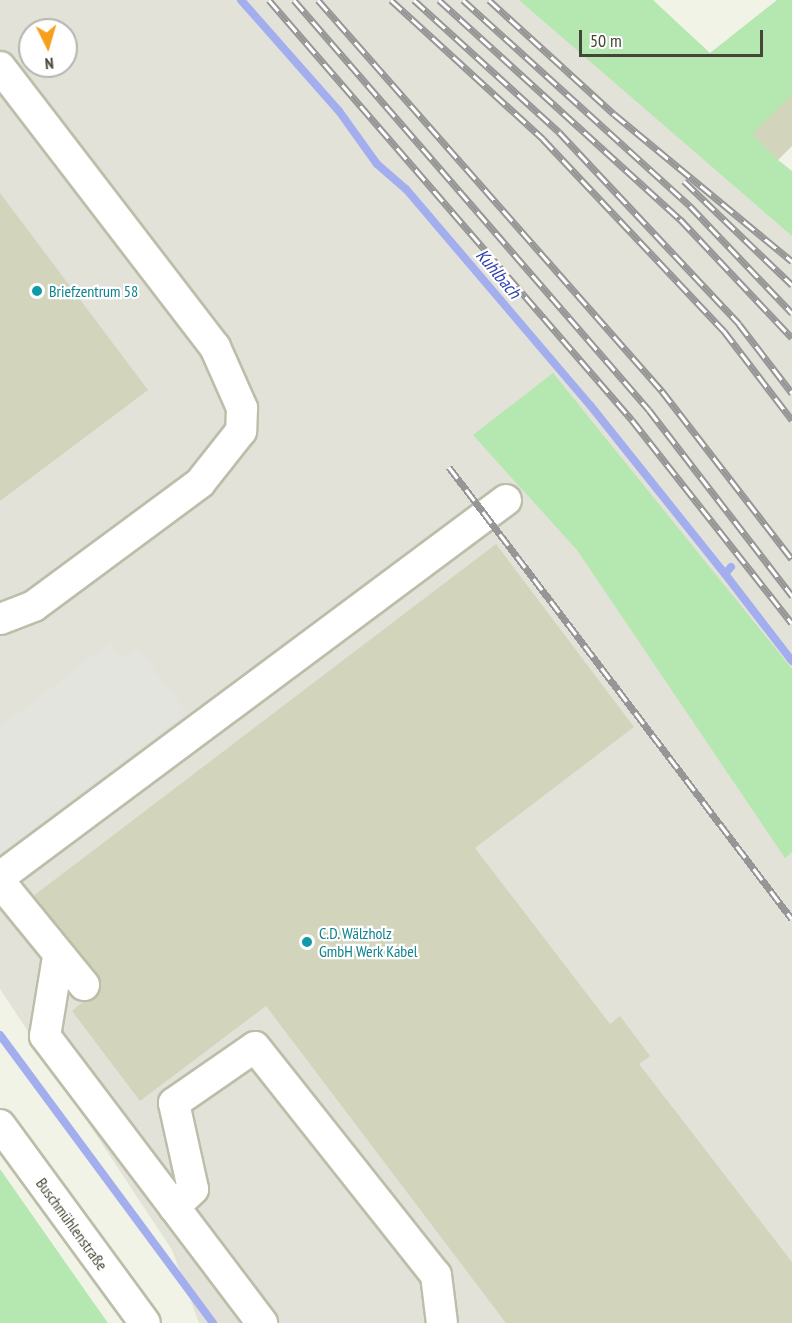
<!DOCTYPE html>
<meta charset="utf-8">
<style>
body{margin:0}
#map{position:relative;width:792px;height:1323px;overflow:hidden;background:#f1f3e7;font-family:"PT Sans Narrow",sans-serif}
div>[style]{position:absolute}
.industrial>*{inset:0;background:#e2e2d8}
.green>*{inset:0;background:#b5e7b0}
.parking>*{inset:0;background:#e4e4de}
.stream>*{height:8px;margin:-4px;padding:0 4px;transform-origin:4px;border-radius:4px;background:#a3aeef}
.building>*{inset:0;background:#d3d4bc}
.roads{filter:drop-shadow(2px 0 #bcbea9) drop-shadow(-2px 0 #bcbea9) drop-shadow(0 2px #bcbea9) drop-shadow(0 -2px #bcbea9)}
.minor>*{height:30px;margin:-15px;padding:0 15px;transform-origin:15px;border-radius:15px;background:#fff}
.rail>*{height:7px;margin-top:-3.5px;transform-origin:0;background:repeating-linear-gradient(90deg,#fff 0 14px,#969696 0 28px);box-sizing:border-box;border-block:2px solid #969696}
.dots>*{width:16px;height:16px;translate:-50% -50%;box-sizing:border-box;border:3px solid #fff;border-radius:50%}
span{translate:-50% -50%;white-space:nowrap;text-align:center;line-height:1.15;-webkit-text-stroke:4.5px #fff;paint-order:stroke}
.culture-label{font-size:16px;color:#0d838f}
.left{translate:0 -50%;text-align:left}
.street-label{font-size:16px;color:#454636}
.water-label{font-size:18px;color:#3041b0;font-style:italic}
.north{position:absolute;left:18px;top:18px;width:60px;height:60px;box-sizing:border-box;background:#fff;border:2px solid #b5b5af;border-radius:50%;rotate:175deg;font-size:16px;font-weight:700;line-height:24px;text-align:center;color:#454636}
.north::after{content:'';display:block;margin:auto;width:21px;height:27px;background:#f79e1a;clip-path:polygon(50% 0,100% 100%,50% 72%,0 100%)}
.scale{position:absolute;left:579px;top:30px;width:184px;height:27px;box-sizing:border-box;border:3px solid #454636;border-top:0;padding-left:8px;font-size:18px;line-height:21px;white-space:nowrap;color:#454636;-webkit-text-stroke:4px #fff;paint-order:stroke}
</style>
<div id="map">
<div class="industrial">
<div style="clip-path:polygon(evenodd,0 0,523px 0,792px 225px,792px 1323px,199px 1323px,172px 1250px,0 989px,0 0,30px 30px,66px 30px,66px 66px,30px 66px,30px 30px)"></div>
</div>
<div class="green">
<div style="clip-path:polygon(519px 0,653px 0,710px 53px,777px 0,792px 0,792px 95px,778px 160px,792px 171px,792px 236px)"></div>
<div style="clip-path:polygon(553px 373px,792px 669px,792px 852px,785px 858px,577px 550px,473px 435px)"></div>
<div style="clip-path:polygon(0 1169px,91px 1299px,108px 1323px,0 1323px)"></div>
</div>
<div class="parking">
<div style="clip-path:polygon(111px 642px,122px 658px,137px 648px,187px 713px,0 854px,0 727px)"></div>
</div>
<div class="stream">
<div style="left:241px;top:0;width:148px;rotate:48.6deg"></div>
<div style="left:339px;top:111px;width:65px;rotate:54.4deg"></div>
<div style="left:377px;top:164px;width:38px;rotate:41deg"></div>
<div style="left:406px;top:189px;width:284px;rotate:49.6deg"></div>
<div style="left:590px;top:405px;width:216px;rotate:51.4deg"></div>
<div style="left:731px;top:567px;width:9px;rotate:131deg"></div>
<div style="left:725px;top:574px;width:110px;rotate:52.4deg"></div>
<div style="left:0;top:1035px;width:358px;rotate:53.5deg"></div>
</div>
<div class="building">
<div style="clip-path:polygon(792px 95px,792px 146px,778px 160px,752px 134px)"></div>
<div style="clip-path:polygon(0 193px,148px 390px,0 501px)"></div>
<div style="clip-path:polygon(496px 544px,634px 727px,475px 848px,610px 1024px,620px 1016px,650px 1056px,639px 1064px,792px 1262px,792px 1323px,506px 1323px,266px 1006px,140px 1101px,72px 1011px,101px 987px,32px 897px)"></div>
</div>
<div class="roads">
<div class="minor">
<div style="left:0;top:67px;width:353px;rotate:52.5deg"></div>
<div style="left:215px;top:347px;width:67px;rotate:66.1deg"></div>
<div style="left:242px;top:408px;width:23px;rotate:92deg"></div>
<div style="left:241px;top:431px;width:66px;rotate:128.3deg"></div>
<div style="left:200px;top:483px;width:207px;rotate:143.5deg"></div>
<div style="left:34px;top:606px;width:36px;rotate:159deg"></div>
<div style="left:0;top:877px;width:631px;rotate:-36.69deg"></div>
<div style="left:0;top:882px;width:133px;rotate:50.8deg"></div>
<div style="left:58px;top:957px;width:80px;rotate:99.3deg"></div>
<div style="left:45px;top:1036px;width:360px;rotate:52.9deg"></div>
<div style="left:0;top:1125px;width:245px;rotate:53.8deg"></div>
<div style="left:174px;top:1207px;width:26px;rotate:-43deg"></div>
<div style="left:193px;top:1189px;width:88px;rotate:-102.5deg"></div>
<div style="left:174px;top:1103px;width:98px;rotate:-34.7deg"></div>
<div style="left:255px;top:1047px;width:291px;rotate:51.6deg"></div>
<div style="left:436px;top:1275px;width:48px;rotate:82.9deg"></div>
</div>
</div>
<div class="rail">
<div style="left:269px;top:0;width:555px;rotate:49.16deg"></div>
<div style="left:632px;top:420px;width:258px;rotate:51.8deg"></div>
<div style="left:294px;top:0;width:542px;rotate:49.11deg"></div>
<div style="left:649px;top:410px;width:235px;rotate:52.4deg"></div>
<div style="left:318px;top:0;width:521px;rotate:48.66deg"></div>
<div style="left:662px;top:391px;width:212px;rotate:52.3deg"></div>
<div style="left:391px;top:0;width:206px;rotate:42.4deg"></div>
<div style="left:543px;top:139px;width:264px;rotate:46.7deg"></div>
<div style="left:724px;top:331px;width:112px;rotate:52.6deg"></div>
<div style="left:414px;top:0;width:196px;rotate:42.3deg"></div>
<div style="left:559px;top:132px;width:263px;rotate:46.8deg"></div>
<div style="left:739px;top:324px;width:87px;rotate:52.5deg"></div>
<div style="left:439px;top:0;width:326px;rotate:42.3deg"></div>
<div style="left:680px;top:219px;width:163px;rotate:46.7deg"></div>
<div style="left:463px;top:0;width:307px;rotate:42.2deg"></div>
<div style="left:690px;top:206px;width:148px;rotate:46.4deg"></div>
<div style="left:489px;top:0;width:169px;rotate:42.4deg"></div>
<div style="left:614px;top:114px;width:231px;rotate:39.6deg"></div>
<div style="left:684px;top:181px;width:150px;rotate:43.9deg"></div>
<div style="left:449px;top:467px;width:567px;rotate:52.81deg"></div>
</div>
<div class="dots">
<div style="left:37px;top:291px;background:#0f9aa8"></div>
<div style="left:307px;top:942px;background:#0f9aa8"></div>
</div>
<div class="culture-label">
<span class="left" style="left:49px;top:291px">Briefzentrum 58</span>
<span class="left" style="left:319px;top:942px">C.D. Wälzholz<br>GmbH Werk Kabel</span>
</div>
<div class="street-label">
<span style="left:72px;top:1224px;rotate:54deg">Buschmühlenstraße</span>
</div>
<div class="water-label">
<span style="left:498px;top:274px;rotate:50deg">Kuhlbach</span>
</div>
<div class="north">N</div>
<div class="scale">50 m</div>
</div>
